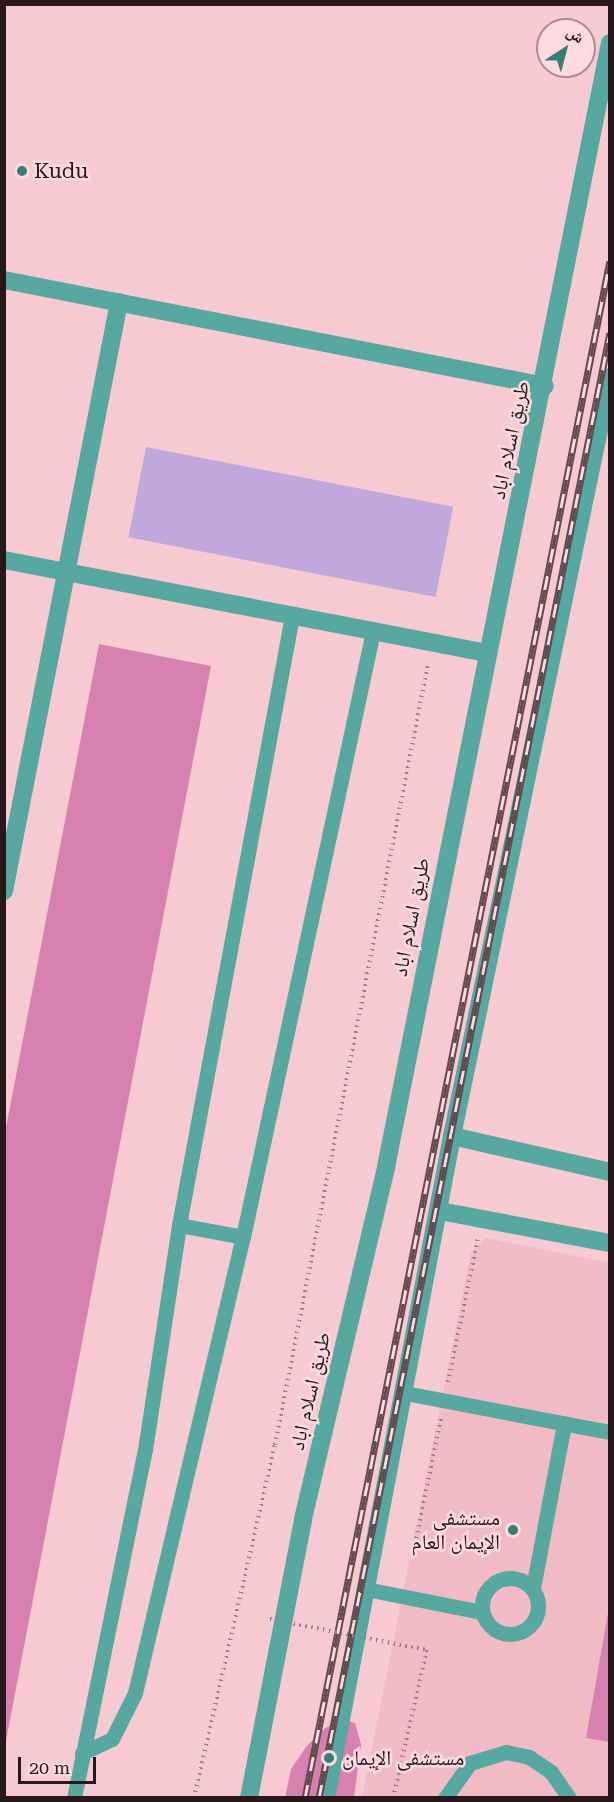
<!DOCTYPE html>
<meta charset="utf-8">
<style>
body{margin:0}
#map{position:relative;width:614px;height:1802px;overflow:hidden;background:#f7c9d1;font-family:"Roboto Serif","Noto Naskh Arabic",serif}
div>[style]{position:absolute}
.built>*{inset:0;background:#f0bbc5}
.green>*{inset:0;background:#c1a8dc;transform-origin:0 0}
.building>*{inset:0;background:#d881b1}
.path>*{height:4px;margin-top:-2px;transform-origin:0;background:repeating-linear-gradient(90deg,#9f7e84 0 1.5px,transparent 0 6px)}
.service>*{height:15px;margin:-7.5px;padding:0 7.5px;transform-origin:7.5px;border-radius:7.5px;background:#56a8a0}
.service>.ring{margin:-7.5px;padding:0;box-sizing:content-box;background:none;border:15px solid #56a8a0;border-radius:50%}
.minor>*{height:18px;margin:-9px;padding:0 9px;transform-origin:9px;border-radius:9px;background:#56a8a0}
.tertiary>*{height:18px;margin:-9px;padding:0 9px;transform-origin:9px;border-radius:9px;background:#56a8a0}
.rail>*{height:7px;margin-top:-3.5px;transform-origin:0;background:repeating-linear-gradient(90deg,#fed9df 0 14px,#624a4e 0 28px);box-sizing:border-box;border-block:2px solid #624a4e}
.path-bridge>*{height:4px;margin-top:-2px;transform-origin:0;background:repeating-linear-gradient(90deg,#9f7e84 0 1.5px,transparent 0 6px)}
.dots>*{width:16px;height:16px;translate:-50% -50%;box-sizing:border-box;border:3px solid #fed9df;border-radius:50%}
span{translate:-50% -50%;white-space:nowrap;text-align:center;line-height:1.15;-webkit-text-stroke:5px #fed9df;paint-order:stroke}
.poi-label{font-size:21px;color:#28181b}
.left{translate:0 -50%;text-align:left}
.right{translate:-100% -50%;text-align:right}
.street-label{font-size:21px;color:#28181b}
.frame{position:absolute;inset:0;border:6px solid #28181b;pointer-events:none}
.north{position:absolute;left:536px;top:18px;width:60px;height:60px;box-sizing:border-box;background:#fed9df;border:2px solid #a88c91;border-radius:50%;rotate:36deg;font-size:16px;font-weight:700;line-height:24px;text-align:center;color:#28181b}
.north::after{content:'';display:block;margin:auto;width:21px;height:27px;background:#377e77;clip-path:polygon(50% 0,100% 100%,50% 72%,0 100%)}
.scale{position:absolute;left:18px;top:1757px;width:78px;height:27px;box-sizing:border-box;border:3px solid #28181b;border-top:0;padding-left:8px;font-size:18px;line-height:21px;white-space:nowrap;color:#28181b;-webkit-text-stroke:4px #fed9df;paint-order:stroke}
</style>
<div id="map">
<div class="built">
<div style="clip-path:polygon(486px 1238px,609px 1263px,609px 1797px,362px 1798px,471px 1252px)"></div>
</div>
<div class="green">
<div style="left:146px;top:447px;width:313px;height:92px;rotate:11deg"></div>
</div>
<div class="building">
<div style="clip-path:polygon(99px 644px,211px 666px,6px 1741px,4px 1138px)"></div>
<div style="clip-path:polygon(608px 1613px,610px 1613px,610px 1742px,586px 1738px)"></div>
<div style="clip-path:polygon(346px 1720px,355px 1723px,361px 1744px,354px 1798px,285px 1798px,291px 1769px,306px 1747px,325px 1728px)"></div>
</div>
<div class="path">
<div style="left:448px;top:1382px;width:146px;rotate:-78.2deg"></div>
<div style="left:415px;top:1544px;width:128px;rotate:-78.3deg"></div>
<div style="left:194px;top:1798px;width:362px;rotate:-77.1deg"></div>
<div style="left:275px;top:1445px;width:796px;rotate:-78.92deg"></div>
<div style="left:393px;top:1798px;width:152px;rotate:-77.1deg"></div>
</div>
<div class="service">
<div style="left:179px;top:1225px;width:65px;rotate:10.6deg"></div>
<div style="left:405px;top:1393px;width:209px;rotate:10.8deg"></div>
<div class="ring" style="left:482px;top:1578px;width:41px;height:41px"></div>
<div style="left:533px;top:1588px;width:167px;rotate:-79.3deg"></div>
<div style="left:366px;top:1589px;width:117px;rotate:11.3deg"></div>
<div style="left:82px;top:1753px;width:33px;rotate:-25deg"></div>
<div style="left:112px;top:1739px;width:51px;rotate:-63.4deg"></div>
<div style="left:135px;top:1693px;width:469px;rotate:-76.7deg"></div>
<div style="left:243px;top:1237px;width:620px;rotate:-77.89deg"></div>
<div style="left:74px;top:1798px;width:355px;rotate:-78.5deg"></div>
<div style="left:145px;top:1450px;width:228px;rotate:-81.4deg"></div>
<div style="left:179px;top:1225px;width:619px;rotate:-79.49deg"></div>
<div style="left:445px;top:1798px;width:43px;rotate:-54.5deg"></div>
<div style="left:470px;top:1763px;width:38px;rotate:-17deg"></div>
<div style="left:506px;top:1752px;width:24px;rotate:12deg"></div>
<div style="left:529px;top:1757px;width:27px;rotate:34deg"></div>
<div style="left:551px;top:1772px;width:32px;rotate:55deg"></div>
</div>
<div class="minor">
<div style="left:4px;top:280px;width:551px;rotate:11.09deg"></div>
<div style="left:4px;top:560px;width:491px;rotate:10.9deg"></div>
<div style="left:4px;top:891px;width:600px;rotate:-78.95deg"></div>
<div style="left:249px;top:1798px;width:284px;rotate:-79deg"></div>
<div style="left:303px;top:1519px;width:362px;rotate:-76.7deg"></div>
<div style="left:386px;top:1167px;width:1146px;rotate:-78.73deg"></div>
<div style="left:326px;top:1798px;width:674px;rotate:-79.22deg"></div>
<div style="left:452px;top:1136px;width:775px;rotate:-78.24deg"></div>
</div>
<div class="tertiary">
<div style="left:452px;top:1136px;width:162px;rotate:12.8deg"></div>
<div style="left:440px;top:1211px;width:173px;rotate:10.7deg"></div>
</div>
<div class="rail">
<div style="left:305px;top:1798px;width:1567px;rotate:-78.78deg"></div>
<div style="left:319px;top:1798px;width:1494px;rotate:-78.77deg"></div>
</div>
<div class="path-bridge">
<div style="left:270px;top:1619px;width:160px;rotate:11.2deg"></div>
</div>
<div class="dots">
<div style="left:22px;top:171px;background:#377e77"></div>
<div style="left:513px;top:1530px;background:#377e77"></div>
<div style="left:329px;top:1758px;background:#377e77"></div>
</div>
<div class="poi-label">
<span class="left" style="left:34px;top:171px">Kudu</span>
<span class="right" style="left:500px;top:1530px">مستشفى<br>الإيمان العام</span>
<span class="left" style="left:342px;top:1758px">مستشفى الإيمان</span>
</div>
<div class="street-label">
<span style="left:510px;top:440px;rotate:-78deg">طريق اسلام اباد</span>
<span style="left:411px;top:917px;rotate:-79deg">طريق اسلام اباد</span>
<span style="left:310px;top:1391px;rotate:-77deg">طريق اسلام اباد</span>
</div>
<div class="frame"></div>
<div class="north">ش</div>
<div class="scale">20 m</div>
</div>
